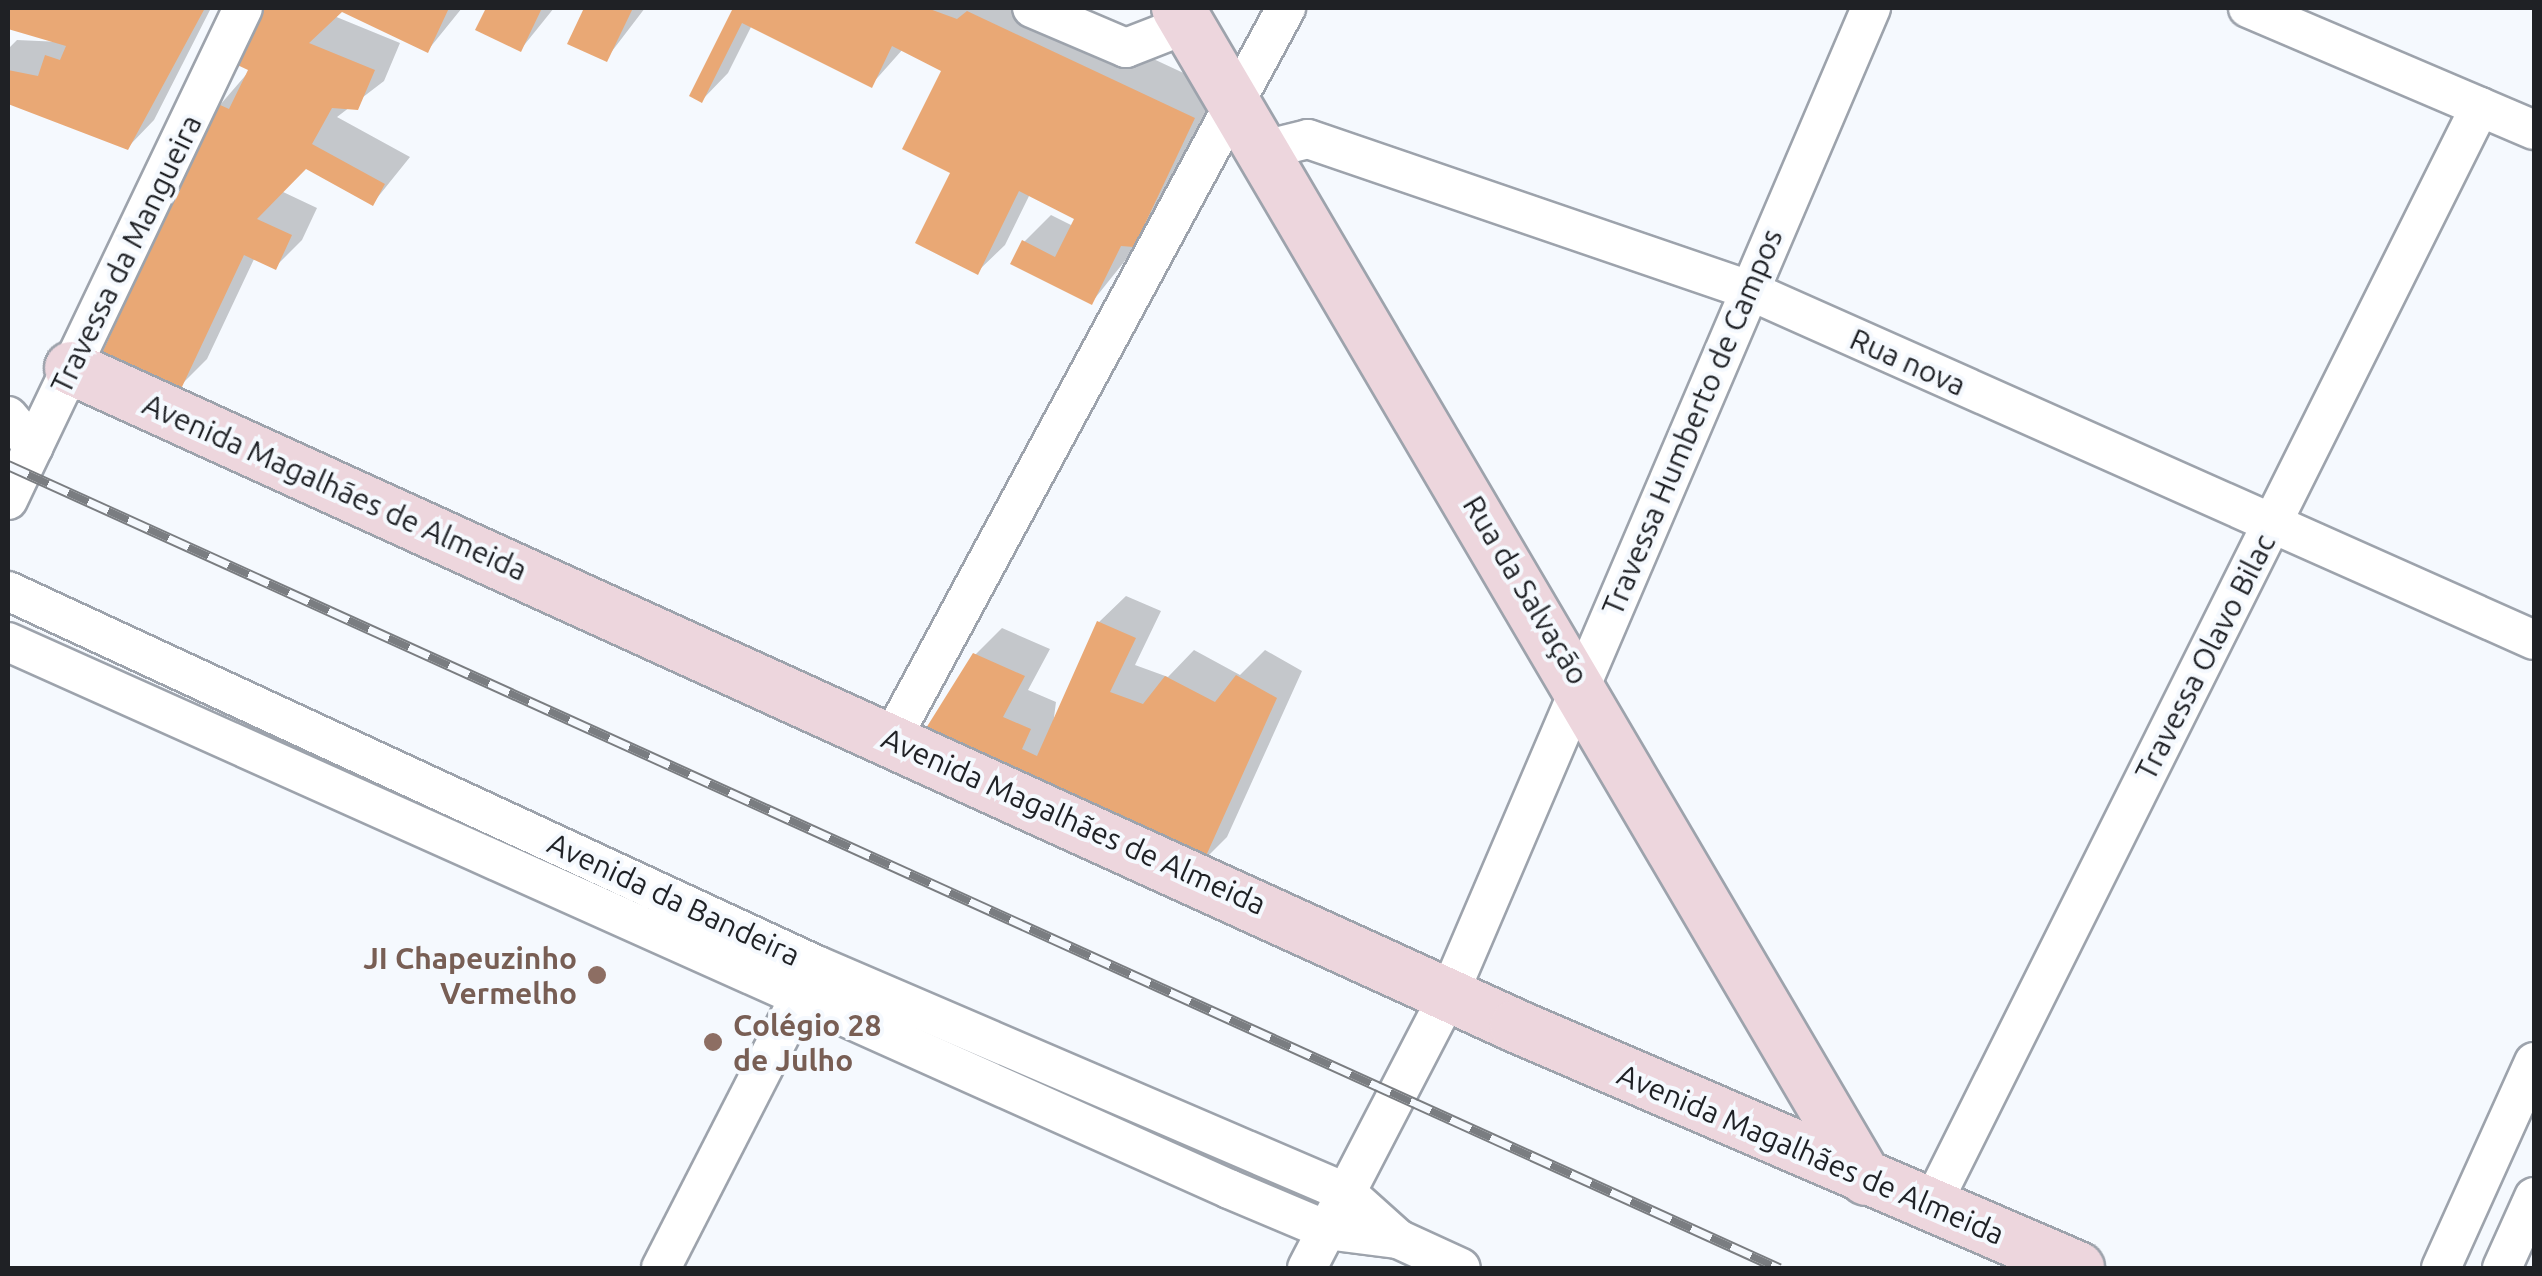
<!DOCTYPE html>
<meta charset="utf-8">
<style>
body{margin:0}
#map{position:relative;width:2542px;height:1276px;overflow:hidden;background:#f5f9fe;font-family:Ubuntu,sans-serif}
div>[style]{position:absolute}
.shadow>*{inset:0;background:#0003}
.building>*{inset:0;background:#e9a875}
.roads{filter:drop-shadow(2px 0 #9da3ac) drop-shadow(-2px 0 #9da3ac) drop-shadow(0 2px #9da3ac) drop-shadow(0 -2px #9da3ac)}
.street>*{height:38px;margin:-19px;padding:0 19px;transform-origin:19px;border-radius:19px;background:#fff}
.secondary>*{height:52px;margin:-26px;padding:0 26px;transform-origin:26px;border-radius:26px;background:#edd6dd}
.rail>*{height:11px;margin-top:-5.5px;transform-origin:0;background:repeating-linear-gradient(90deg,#f5f9fe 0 22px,#7a7d81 0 44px);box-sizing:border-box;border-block:2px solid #7a7d81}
.dots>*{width:28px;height:28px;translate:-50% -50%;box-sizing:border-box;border:5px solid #f5f9fe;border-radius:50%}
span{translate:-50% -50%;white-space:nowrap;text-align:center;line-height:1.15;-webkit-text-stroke:8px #f5f9fe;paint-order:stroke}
.street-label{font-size:30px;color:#1f2125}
.education-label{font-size:30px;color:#785e54;font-weight:700}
.right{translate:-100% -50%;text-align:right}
.left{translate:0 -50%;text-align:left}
.frame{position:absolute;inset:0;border:10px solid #1f2125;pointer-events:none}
</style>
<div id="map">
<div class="shadow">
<div style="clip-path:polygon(13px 8px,211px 8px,154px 120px,128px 147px,8px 101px,8px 49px,17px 40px,61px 42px,8px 27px)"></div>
<div style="clip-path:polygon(259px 8px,462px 8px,428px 50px,341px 9px,334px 16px,400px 43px,384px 81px,337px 117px,410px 157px,373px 203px,306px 166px,281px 191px,317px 208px,302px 240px,275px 267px,255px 257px,207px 359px,180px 386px,220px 105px,251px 69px)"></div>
<div style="clip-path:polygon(488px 8px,554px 8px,521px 49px,478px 29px)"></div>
<div style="clip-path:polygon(587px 8px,586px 8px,645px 8px,606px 59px)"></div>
<div style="clip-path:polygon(736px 8px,1044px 8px,1220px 90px,1160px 217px,1092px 302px,1024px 242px,1051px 215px,1073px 226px,1077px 217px,1030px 194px,1005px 245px,978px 271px,953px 172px,944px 70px,903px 49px,871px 85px,752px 25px,728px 73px,702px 100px,693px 95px)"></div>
<div style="clip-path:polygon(1126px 596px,1161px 611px,1135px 665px,1168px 677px,1194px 650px,1240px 675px,1265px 650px,1302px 671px,1227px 837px,1200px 864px,1148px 826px,1028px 775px,975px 655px,1002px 628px,1050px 649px,1028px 690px,1056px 702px,1053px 725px,1099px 622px)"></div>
</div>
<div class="building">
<div style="clip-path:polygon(10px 8px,205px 8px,128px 150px,8px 104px,8px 70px,38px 76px,45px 55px,60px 60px,66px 46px,8px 29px)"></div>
<div style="clip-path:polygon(256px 8px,449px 8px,428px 53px,342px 12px,309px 43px,375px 70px,358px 110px,332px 108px,312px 144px,385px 184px,373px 206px,306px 169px,257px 219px,292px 235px,276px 270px,244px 255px,181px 389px,102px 353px,218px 104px,229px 109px,248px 70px,231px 62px)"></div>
<div style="clip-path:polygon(486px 8px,542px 8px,521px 52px,475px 30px)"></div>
<div style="clip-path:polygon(584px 8px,633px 8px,607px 62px,567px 44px)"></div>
<div style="clip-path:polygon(733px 8px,927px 8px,957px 19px,967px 11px,1195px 118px,1134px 247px,1121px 246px,1092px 305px,1010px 264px,1022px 240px,1055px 257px,1074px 219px,1019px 191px,978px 275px,915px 243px,950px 173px,902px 149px,941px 71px,892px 46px,872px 88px,742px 23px,702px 103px,689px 96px)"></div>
<div style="clip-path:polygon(1097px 621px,1136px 638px,1110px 692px,1143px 704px,1165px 676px,1215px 702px,1236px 675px,1277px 698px,1201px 867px,1137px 839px,1144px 827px,918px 741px,973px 653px,1025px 676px,1003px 717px,1031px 729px,1022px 749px,1037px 756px)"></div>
</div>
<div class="roads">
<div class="street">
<div style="left:1032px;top:8px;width:102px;rotate:23.1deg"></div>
<div style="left:1126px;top:48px;width:63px;rotate:-21.3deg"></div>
<div style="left:2248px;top:8px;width:311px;rotate:23.1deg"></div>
<div style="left:1264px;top:150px;width:45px;rotate:-14deg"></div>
<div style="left:1308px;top:139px;width:465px;rotate:18.9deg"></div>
<div style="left:1748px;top:290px;width:860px;rotate:24deg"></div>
<div style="left:8px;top:416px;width:40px;rotate:50deg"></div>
<div style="left:8px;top:500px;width:545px;rotate:-64.47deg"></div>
<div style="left:8px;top:591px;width:890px;rotate:24.84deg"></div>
<div style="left:816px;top:965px;width:578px;rotate:23.24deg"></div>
<div style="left:1347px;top:1193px;width:69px;rotate:42deg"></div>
<div style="left:1398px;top:1239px;width:69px;rotate:24.7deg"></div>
<div style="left:8px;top:642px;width:1338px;rotate:24.13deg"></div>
<div style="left:1229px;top:1189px;width:105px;rotate:22.9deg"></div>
<div style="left:1326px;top:1230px;width:73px;rotate:7.1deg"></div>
<div style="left:892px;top:738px;width:830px;rotate:-61.64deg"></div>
<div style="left:1930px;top:1208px;width:1231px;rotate:-63.46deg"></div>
<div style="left:661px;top:1268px;width:327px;rotate:-62.9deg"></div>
<div style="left:1307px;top:1268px;width:309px;rotate:-62.6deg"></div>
<div style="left:1449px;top:994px;width:1073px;rotate:-66.83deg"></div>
<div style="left:2441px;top:1268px;width:226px;rotate:-65.7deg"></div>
<div style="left:2502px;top:1268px;width:78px;rotate:-65.7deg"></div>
</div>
<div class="secondary">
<div style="left:1178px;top:8px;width:1358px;rotate:59.56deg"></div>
<div style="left:71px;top:368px;width:1588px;rotate:24.48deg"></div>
<div style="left:1516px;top:1026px;width:612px;rotate:23.3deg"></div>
</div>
</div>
<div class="rail">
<div style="left:8px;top:465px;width:1945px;rotate:24.39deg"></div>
</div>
<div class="dots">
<div style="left:597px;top:975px;background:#8d6e63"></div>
<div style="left:713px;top:1042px;background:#8d6e63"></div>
</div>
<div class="street-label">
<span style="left:126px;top:254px;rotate:-64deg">Travessa da Mangueira</span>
<span style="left:1908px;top:362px;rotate:24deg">Rua nova</span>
<span style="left:1692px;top:422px;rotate:-67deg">Travessa Humberto de Campos</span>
<span style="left:335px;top:487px;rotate:24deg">Avenida Magalhães de Almeida</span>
<span style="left:1526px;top:590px;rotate:59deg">Rua da Salvação</span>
<span style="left:2205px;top:657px;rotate:-63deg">Travessa Olavo Bilac</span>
<span style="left:1074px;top:821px;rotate:24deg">Avenida Magalhães de Almeida</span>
<span style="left:674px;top:899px;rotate:25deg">Avenida da Bandeira</span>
<span style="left:1811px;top:1154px;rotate:23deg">Avenida Magalhães de Almeida</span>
</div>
<div class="education-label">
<span class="right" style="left:577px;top:975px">JI Chapeuzinho<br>Vermelho</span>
<span class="left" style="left:733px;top:1042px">Colégio 28<br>de Julho</span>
</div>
<div class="frame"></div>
</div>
